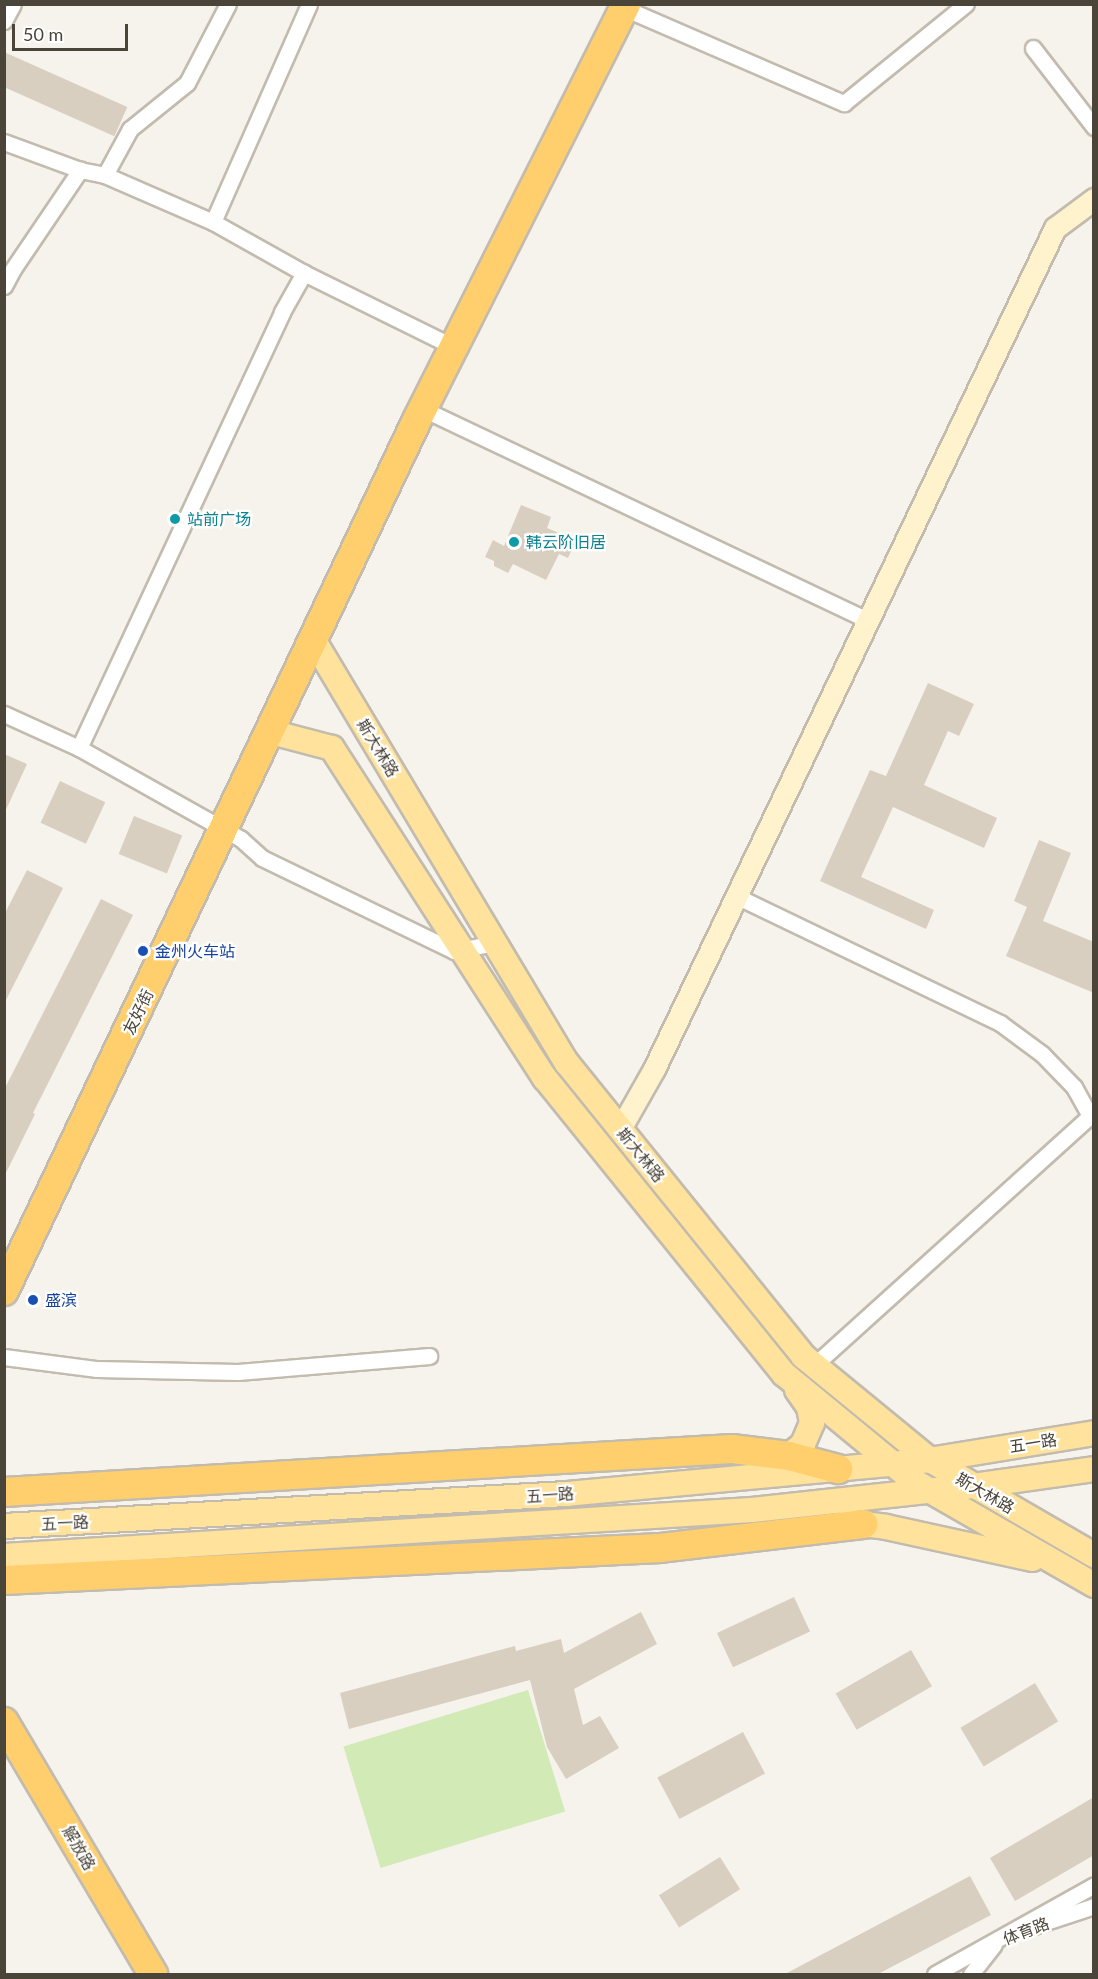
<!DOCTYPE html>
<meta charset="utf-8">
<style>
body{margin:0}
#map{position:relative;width:1098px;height:1979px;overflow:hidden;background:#f6f3ec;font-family:Lato,"Noto Sans SC",sans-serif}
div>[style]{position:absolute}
.green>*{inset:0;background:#d2eab5;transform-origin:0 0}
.building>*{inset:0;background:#d8cfc1;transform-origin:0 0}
.roads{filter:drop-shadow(2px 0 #c2bbae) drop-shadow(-2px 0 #c2bbae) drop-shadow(0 2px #c2bbae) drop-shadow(0 -2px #c2bbae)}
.street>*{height:15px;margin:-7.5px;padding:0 7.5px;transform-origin:7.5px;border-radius:7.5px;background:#fff}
.secondary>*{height:21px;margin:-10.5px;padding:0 10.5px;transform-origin:10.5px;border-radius:10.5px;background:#fff3cd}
.primary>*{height:24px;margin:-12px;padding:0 12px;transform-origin:12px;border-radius:12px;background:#ffe39c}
.highway>*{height:28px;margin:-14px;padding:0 14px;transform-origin:14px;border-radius:14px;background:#ffcf6e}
.dots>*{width:16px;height:16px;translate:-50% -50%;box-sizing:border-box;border:3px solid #fff;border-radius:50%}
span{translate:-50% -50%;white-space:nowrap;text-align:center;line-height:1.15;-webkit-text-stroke:4.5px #fff;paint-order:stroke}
.culture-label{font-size:16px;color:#0d838f}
.left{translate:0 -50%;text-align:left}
.street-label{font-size:16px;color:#4b4439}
.transit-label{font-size:16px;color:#164399}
.frame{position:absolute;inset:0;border:6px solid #4b4439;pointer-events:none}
.scale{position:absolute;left:12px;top:24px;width:116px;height:27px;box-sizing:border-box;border:3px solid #4b4439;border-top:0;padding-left:8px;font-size:18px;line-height:21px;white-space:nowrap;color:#4b4439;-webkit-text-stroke:4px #fff;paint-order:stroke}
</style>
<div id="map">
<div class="green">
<div style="left:528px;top:1690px;width:127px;height:193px;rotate:73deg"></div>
</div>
<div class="building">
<div style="left:4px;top:52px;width:135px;height:32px;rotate:24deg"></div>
<div style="clip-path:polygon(521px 505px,551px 517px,547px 528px,576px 540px,568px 558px,559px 554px,546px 580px,513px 564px,508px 573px,494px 566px,494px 561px,485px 557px,493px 540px,504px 546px)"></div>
<div style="clip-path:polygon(928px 683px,974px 704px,959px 736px,948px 731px,924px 785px,997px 818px,984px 848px,893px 807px,861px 877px,934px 910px,926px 929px,820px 881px,870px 770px,886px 776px)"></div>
<div style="clip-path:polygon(4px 754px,27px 764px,4px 814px)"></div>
<div style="left:60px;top:781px;width:50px;height:46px;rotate:25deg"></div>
<div style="left:134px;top:816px;width:52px;height:41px;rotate:22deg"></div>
<div style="clip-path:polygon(1039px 840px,1071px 853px,1043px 921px,1094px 942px,1094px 993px,1006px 956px,1027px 907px,1014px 901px)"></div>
<div style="clip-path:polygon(27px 870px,63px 888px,4px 1004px,4px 915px)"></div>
<div style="clip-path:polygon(101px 899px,133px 915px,33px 1113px,35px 1114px,4px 1177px,4px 1090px)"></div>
<div style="left:794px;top:1597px;width:38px;height:85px;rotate:65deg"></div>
<div style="clip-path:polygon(641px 1612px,657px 1644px,574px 1689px,583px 1725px,600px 1716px,619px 1748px,566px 1779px,547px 1747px,530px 1680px,349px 1729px,340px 1693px,515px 1646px,516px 1651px,561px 1639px,564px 1653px)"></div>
<div style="left:911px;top:1650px;width:42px;height:87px;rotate:60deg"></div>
<div style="left:1035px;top:1683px;width:45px;height:87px;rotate:59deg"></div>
<div style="left:743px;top:1732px;width:47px;height:97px;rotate:62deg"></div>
<div style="clip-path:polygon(1094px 1797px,1094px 1855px,1015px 1901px,990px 1858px)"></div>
<div style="left:720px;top:1857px;width:38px;height:72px;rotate:58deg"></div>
<div style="clip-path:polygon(970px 1876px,991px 1915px,878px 1974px,785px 1974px)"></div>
</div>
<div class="roads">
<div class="street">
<div style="left:624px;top:8px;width:240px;rotate:23.4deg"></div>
<div style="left:844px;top:103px;width:157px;rotate:-39.1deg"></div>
<div style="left:4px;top:21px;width:19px;rotate:-62deg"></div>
<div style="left:1033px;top:48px;width:100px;rotate:52.3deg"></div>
<div style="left:4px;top:142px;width:81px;rotate:20.2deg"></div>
<div style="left:105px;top:175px;width:52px;rotate:-61.5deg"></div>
<div style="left:130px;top:129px;width:73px;rotate:-38.9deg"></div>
<div style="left:187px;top:83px;width:89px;rotate:-62.6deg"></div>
<div style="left:213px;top:222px;width:238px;rotate:-66.2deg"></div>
<div style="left:4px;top:286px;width:19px;rotate:-62deg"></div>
<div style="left:13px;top:269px;width:120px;rotate:-55.9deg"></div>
<div style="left:80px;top:170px;width:25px;rotate:11deg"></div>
<div style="left:105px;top:175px;width:118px;rotate:23.5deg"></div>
<div style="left:213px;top:222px;width:104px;rotate:29.3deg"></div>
<div style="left:304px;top:273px;width:167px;rotate:26.3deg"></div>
<div style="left:423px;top:409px;width:492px;rotate:25.4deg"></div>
<div style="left:4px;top:714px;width:82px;rotate:24.4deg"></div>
<div style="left:79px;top:748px;width:186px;rotate:29.3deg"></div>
<div style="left:241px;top:839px;width:28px;rotate:42deg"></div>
<div style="left:262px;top:858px;width:213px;rotate:25.8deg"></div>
<div style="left:454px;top:951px;width:42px;rotate:-11deg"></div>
<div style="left:79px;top:748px;width:481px;rotate:-65deg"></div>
<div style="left:282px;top:312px;width:45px;rotate:-60.6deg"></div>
<div style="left:736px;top:896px;width:293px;rotate:25.7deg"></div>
<div style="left:1000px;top:1023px;width:52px;rotate:36.4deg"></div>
<div style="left:1042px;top:1054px;width:46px;rotate:45.9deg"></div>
<div style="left:1074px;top:1087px;width:33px;rotate:61deg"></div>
<div style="left:1090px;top:1116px;width:372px;rotate:137.9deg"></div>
<div style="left:4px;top:1357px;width:94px;rotate:7.4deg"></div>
<div style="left:97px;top:1369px;width:141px;rotate:1.2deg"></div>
<div style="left:238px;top:1372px;width:192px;rotate:-4.8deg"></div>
<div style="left:1034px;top:1926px;width:63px;rotate:-18.4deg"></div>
<div style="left:935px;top:1974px;width:182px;rotate:-29.2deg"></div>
<div style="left:971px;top:1974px;width:37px;rotate:-52deg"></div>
</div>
<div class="secondary">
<div style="left:620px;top:1129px;width:69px;rotate:-60.5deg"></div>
<div style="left:654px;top:1069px;width:932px;rotate:-64.51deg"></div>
<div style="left:1055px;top:228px;width:49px;rotate:-36.6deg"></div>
</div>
<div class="primary">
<div style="left:314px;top:641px;width:492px;rotate:59.1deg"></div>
<div style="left:567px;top:1063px;width:376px;rotate:51.1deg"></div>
<div style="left:803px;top:1356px;width:164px;rotate:39.3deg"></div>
<div style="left:930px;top:1460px;width:190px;rotate:30.1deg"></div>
<div style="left:271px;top:732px;width:63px;rotate:14.7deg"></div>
<div style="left:332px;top:748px;width:393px;rotate:57.2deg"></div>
<div style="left:545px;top:1078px;width:380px;rotate:51.1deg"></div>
<div style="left:784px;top:1374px;width:170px;rotate:39.5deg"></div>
<div style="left:915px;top:1482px;width:207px;rotate:29.9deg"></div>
<div style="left:776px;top:1466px;width:35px;rotate:-39deg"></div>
<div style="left:803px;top:1444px;width:23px;rotate:-67deg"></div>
<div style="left:812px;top:1423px;width:16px;rotate:-101deg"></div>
<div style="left:809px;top:1407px;width:21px;rotate:-125deg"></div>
<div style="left:847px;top:1522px;width:39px;rotate:7deg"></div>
<div style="left:886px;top:1527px;width:150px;rotate:12.3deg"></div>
<div style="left:4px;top:1526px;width:563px;rotate:-3.26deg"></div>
<div style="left:566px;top:1494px;width:366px;rotate:-5.3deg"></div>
<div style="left:930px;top:1460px;width:166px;rotate:-9.3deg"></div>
<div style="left:4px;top:1556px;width:749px;rotate:-3.52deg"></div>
<div style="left:752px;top:1510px;width:222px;rotate:-6.2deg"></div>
<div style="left:973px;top:1486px;width:122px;rotate:-8deg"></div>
</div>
<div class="highway">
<div style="left:4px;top:1291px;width:964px;rotate:-64.63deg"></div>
<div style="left:417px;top:420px;width:466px;rotate:-63.3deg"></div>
<div style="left:4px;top:1492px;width:729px;rotate:-3.38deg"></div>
<div style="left:732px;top:1449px;width:57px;rotate:7deg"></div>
<div style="left:789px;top:1456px;width:51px;rotate:14.9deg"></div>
<div style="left:4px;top:1580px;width:657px;rotate:-2.79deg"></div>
<div style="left:660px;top:1548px;width:205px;rotate:-6.7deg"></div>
<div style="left:4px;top:1722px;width:293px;rotate:59.4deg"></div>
</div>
</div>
<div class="dots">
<div style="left:175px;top:519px;background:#0f9aa8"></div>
<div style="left:514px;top:542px;background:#0f9aa8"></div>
<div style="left:143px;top:951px;background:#1a4fb4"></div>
<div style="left:33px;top:1300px;background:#1a4fb4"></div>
</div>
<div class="culture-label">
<span class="left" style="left:187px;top:519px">站前广场</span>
<span class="left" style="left:526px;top:542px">韩云阶旧居</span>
</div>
<div class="street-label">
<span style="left:378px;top:748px;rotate:59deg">斯大林路</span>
<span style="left:138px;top:1012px;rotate:-64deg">友好街</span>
<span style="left:641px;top:1155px;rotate:51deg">斯大林路</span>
<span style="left:1033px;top:1443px;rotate:-9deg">五一路</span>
<span style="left:985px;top:1493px;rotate:30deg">斯大林路</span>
<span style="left:550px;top:1495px;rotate:-4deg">五一路</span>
<span style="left:65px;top:1523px;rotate:-3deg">五一路</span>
<span style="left:79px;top:1848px;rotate:60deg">解放路</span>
<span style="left:1026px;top:1931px;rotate:-21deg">体育路</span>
</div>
<div class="transit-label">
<span class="left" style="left:155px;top:951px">金州火车站</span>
<span class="left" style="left:45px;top:1300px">盛滨</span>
</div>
<div class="frame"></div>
<div class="scale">50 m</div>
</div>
